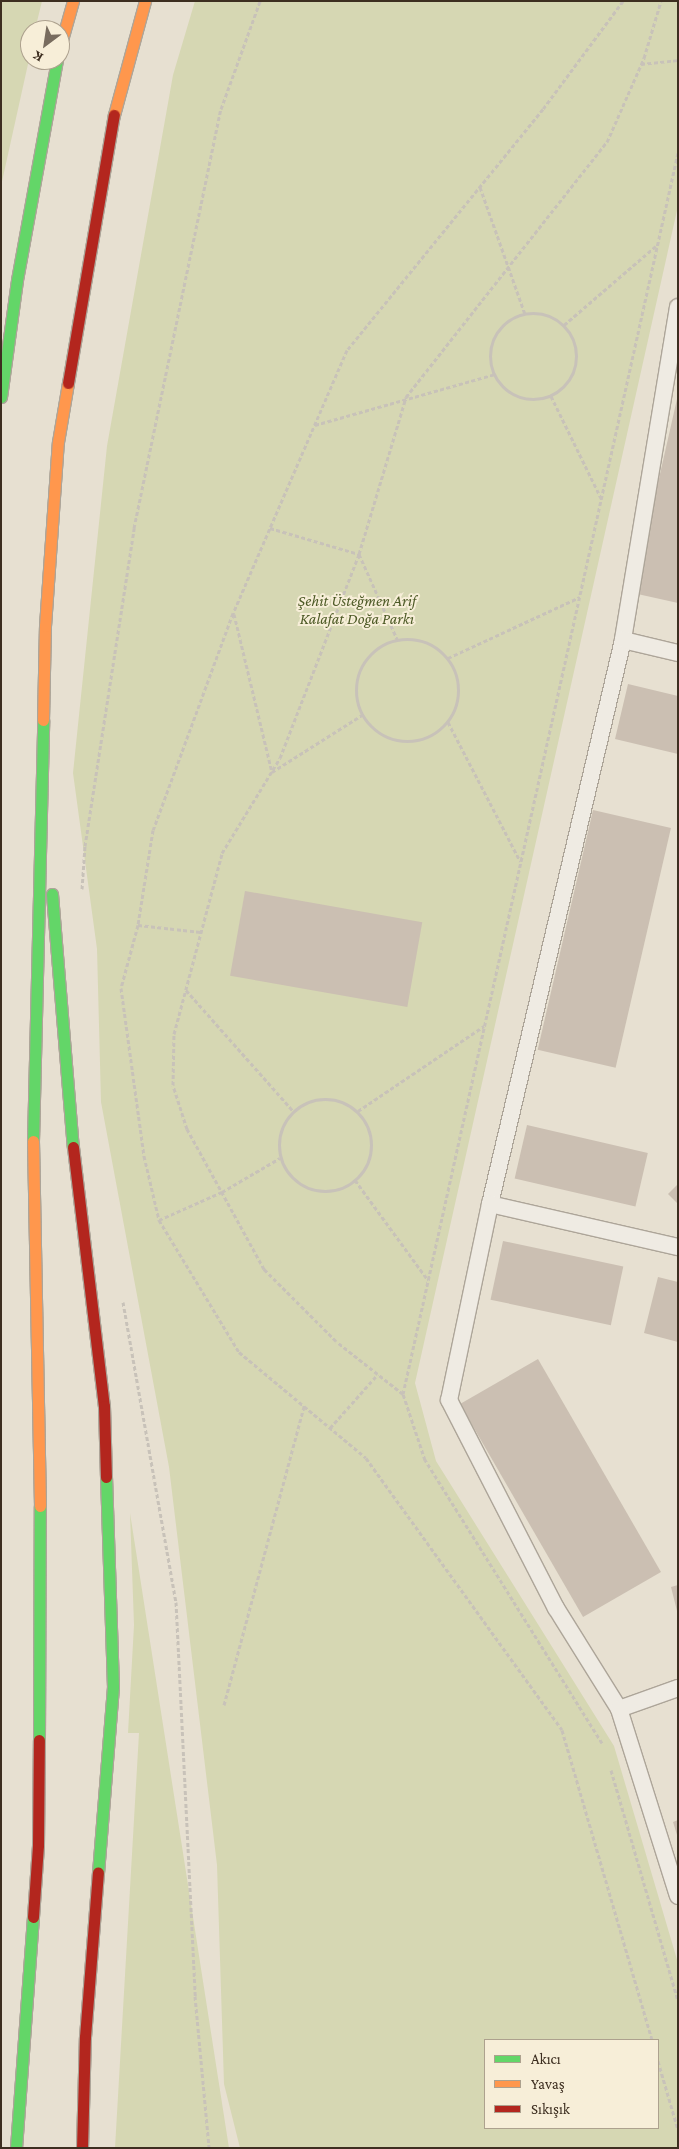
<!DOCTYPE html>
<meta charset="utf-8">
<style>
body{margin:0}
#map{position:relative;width:679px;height:2149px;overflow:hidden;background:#e7e0d1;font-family:"Crimson Pro",serif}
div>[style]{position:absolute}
.green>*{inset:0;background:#d6d7b3}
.building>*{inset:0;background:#cbbfb2;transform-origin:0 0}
.path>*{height:3px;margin-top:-1.5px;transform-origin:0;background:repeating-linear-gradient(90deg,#c8c2b9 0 4px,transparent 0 6.5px)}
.path>.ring{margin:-1.5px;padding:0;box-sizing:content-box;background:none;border:3px solid #c8c2b9;border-radius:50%}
.roads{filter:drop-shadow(1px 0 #ada599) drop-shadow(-1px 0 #ada599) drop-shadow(0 1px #ada599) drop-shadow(0 -1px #ada599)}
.lane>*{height:16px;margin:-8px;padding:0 8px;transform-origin:8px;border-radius:8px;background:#efebe3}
.fast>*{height:11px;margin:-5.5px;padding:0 5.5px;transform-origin:5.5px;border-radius:5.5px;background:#63d668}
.slow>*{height:11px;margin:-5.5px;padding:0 5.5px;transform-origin:5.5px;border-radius:5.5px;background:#ff974d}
.jam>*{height:11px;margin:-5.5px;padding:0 5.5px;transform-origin:5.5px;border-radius:5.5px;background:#b3261e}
span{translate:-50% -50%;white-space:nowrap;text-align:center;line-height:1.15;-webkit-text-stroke:4px #f7eed8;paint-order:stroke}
.park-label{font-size:16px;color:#4d5a26;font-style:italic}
.frame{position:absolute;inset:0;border:2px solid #3d2e20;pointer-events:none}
.legend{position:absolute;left:484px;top:2039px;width:175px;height:90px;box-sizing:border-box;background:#f7eed8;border:1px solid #ada18e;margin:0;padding:6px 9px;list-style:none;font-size:15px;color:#3d2e20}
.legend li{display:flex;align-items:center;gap:10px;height:25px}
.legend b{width:25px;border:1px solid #ada18e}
.north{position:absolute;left:20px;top:20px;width:50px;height:50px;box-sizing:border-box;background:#f7eed8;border:1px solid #ada18e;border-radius:50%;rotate:211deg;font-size:14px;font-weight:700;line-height:20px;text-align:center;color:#3d2e20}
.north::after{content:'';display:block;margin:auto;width:18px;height:22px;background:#786c5e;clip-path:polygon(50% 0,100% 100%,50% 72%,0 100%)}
</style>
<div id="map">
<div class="green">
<div style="clip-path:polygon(1px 1px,42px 1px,35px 30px,30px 30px,30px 55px,1px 186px)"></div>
<div style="clip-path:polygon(evenodd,195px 1px,678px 1px,678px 206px,415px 1383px,436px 1461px,614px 1746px,678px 1963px,678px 2148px,240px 2148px,224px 2084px,217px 1865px,169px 1467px,101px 1102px,97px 949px,73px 773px,107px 446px,173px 75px,195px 1px,485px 2040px,658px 2040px,658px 2128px,485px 2128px,485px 2040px)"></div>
<div style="clip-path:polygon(130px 1513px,229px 2148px,115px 2148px,139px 1733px,128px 1733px,134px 1625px)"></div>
</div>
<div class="building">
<div style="clip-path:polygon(677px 399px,678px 399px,678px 603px,633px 593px)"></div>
<div style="clip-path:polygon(628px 684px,678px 696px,678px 754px,615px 739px)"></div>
<div style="left:593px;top:810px;width:80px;height:246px;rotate:13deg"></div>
<div style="left:245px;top:891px;width:180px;height:86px;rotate:10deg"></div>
<div style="left:527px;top:1125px;width:124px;height:55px;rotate:13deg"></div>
<div style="clip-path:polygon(678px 1184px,678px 1204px,668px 1194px)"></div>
<div style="left:503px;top:1241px;width:123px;height:60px;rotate:12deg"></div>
<div style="clip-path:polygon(658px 1277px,678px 1282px,678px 1342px,644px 1333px)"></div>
<div style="left:538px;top:1359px;width:246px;height:90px;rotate:60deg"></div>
<div style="clip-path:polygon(678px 1585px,678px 1610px,677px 1611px,671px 1587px)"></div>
<div style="clip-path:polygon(678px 1820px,678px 1835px,677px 1835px,673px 1822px)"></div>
</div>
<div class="path">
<div style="left:623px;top:1px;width:134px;rotate:126.5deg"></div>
<div style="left:543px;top:109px;width:311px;rotate:129.1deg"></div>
<div style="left:347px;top:350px;width:287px;rotate:113.4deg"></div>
<div style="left:233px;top:613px;width:231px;rotate:110.2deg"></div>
<div style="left:153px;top:830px;width:96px;rotate:99deg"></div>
<div style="left:138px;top:925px;width:65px;rotate:105.1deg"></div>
<div style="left:121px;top:988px;width:170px;rotate:82.2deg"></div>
<div style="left:144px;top:1156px;width:66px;rotate:76.8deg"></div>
<div style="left:159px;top:1220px;width:154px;rotate:58.8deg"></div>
<div style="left:239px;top:1352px;width:165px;rotate:39.8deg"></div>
<div style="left:366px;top:1458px;width:335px;rotate:54.2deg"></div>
<div style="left:562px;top:1730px;width:323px;rotate:73.8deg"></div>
<div style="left:641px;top:64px;width:37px;rotate:-6deg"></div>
<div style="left:480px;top:187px;width:135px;rotate:70.5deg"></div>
<div class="ring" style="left:490px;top:313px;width:83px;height:83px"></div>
<div style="left:564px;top:325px;width:121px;rotate:-40.7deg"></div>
<div style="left:551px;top:396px;width:114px;rotate:63.9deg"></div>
<div style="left:315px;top:425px;width:187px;rotate:-15.8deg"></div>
<div style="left:270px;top:528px;width:93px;rotate:16.3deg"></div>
<div style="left:359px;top:554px;width:95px;rotate:65.9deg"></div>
<div style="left:234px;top:614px;width:163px;rotate:76.5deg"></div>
<div style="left:272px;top:772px;width:107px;rotate:-32.3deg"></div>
<div class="ring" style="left:356px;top:639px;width:99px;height:99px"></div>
<div style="left:448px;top:658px;width:145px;rotate:-24.8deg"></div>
<div style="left:448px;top:722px;width:157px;rotate:62.6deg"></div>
<div style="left:82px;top:889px;width:43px;rotate:-86deg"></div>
<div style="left:85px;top:846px;width:322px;rotate:-81.2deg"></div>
<div style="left:134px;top:528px;width:428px;rotate:-78.3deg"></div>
<div style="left:221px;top:109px;width:115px;rotate:-70.1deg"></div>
<div style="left:138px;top:925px;width:63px;rotate:6.3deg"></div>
<div style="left:186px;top:990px;width:162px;rotate:48.5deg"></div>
<div class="ring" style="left:279px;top:1099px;width:89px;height:89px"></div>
<div style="left:358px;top:1111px;width:152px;rotate:-34deg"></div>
<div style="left:355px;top:1180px;width:124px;rotate:53.9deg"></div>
<div style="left:159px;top:1220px;width:69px;rotate:-24deg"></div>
<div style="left:222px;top:1192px;width:67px;rotate:-30.4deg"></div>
<div style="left:123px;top:1302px;width:305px;rotate:80deg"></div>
<div style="left:176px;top:1602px;width:394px;rotate:87.2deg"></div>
<div style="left:195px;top:1996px;width:153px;rotate:84.7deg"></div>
<div style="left:403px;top:1394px;width:85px;rotate:-141.7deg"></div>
<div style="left:336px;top:1341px;width:102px;rotate:-135deg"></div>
<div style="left:264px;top:1269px;width:160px;rotate:-118.8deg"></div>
<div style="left:187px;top:1129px;width:46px;rotate:-107.7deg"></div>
<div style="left:173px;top:1085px;width:51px;rotate:-88.9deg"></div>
<div style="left:174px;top:1034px;width:187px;rotate:-75.1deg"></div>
<div style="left:222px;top:853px;width:111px;rotate:-58.6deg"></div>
<div style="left:280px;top:758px;width:219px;rotate:-68.8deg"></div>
<div style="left:359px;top:554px;width:164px;rotate:-73.3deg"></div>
<div style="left:406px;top:397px;width:325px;rotate:-51.8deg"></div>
<div style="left:607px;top:142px;width:92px;rotate:-66.2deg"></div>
<div style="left:644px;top:58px;width:59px;rotate:-73.4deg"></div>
<div style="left:330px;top:1428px;width:72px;rotate:-48.4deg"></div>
<div style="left:224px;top:1705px;width:310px;rotate:-75deg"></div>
<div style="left:602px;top:1743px;width:334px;rotate:-122deg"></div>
<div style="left:425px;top:1460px;width:70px;rotate:-108.4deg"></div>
<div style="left:403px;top:1394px;width:1271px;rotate:-77.51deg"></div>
<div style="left:611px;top:1770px;width:240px;rotate:73.8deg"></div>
<div style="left:658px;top:2061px;width:72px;rotate:73.8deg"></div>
</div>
<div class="roads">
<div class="lane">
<div style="left:678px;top:307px;width:338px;rotate:99.4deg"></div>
<div style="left:623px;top:640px;width:579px;rotate:103.27deg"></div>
<div style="left:490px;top:1204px;width:200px;rotate:101.8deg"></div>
<div style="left:449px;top:1400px;width:234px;rotate:62.8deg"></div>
<div style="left:556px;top:1608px;width:119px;rotate:58deg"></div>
<div style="left:619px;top:1709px;width:196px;rotate:72.5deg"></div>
<div style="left:623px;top:640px;width:57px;rotate:13.3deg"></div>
<div style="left:490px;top:1204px;width:193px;rotate:12.9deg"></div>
<div style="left:619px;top:1709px;width:63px;rotate:-19.6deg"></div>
</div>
<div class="fast">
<div style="left:1px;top:397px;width:118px;rotate:-82.2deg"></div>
<div style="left:17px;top:280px;width:224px;rotate:-79.7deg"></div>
<div style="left:52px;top:894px;width:254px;rotate:85.3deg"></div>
<div style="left:33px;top:1141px;width:421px;rotate:-88.6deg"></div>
<div style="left:39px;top:1740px;width:234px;rotate:-89.8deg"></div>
<div style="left:98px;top:1873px;width:187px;rotate:-85.4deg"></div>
<div style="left:113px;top:1687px;width:210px;rotate:-91.9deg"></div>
<div style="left:16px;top:2148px;width:232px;rotate:-85.8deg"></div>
</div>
<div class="slow">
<div style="left:60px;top:47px;width:48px;rotate:-74.2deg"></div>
<div style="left:114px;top:115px;width:118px;rotate:-74.8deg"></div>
<div style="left:43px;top:720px;width:94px;rotate:-88.8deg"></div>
<div style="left:45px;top:626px;width:184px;rotate:-86deg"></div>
<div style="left:58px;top:442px;width:60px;rotate:-80.4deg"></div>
<div style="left:33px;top:1141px;width:365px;rotate:88.9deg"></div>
</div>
<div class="jam">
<div style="left:68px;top:383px;width:272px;rotate:-80.3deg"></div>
<div style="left:73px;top:1147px;width:261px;rotate:83.2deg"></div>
<div style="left:104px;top:1406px;width:71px;rotate:88.4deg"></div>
<div style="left:33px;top:1917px;width:72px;rotate:-86deg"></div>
<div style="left:38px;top:1845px;width:105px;rotate:-89.5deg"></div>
<div style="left:82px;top:2148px;width:111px;rotate:-88.5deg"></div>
<div style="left:85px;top:2037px;width:165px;rotate:-85.5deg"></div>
</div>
</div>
<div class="park-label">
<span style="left:357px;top:610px">Şehit Üsteğmen Arif<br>Kalafat Doğa Parkı</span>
</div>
<div class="frame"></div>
<ul class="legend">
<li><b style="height:6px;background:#63d668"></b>Akıcı</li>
<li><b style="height:6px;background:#ff974d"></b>Yavaş</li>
<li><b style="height:6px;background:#b3261e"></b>Sıkışık</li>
</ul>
<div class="north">K</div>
</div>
